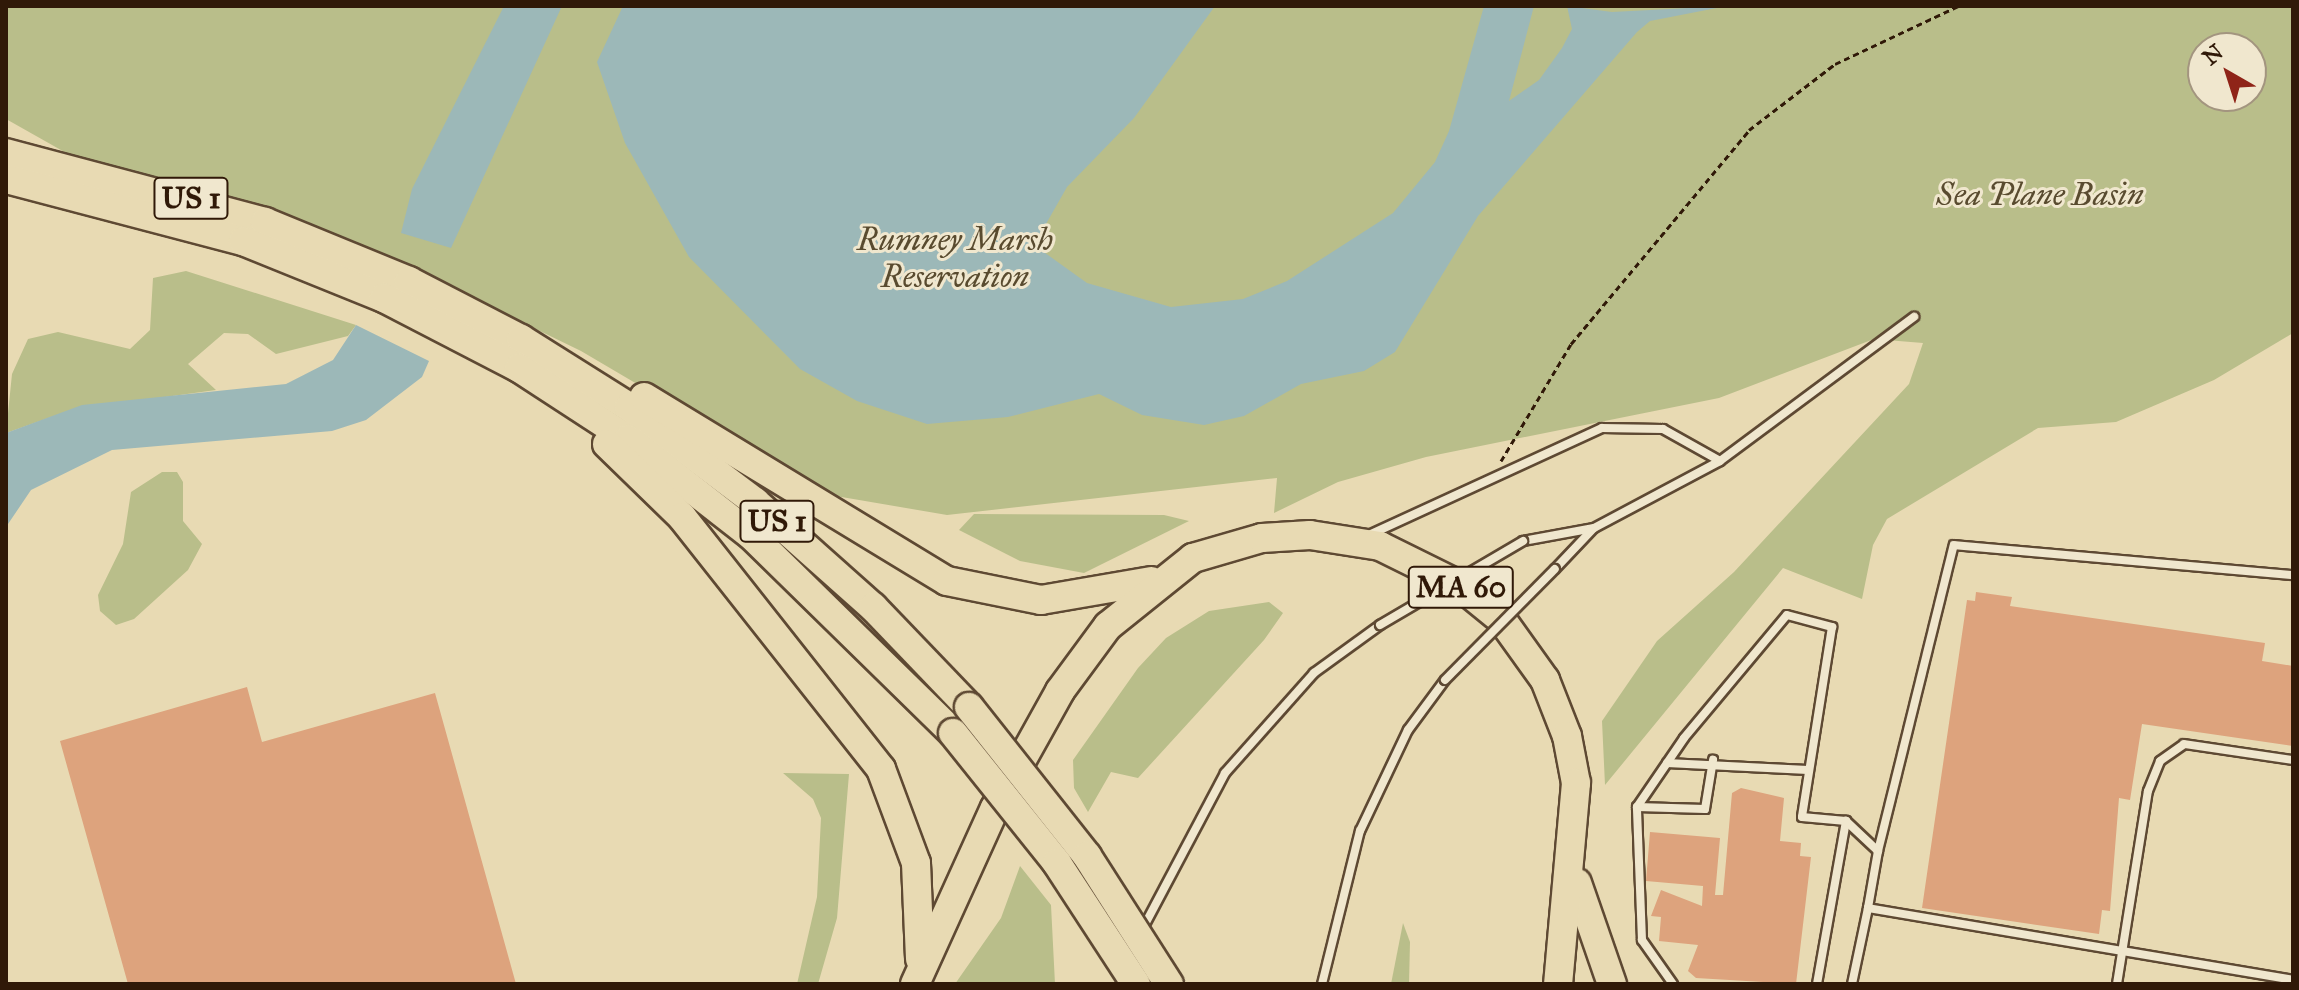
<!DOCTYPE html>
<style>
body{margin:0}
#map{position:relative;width:2299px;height:990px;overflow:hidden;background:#e8dab3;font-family:"IM FELL Great Primer",serif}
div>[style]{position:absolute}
.green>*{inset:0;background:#b9be8a}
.water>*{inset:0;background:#9cb8b8}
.building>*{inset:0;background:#dda37d}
.path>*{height:3px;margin-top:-1.5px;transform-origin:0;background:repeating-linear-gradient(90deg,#301908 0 6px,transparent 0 10px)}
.roads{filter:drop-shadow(2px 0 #5e4933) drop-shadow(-2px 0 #5e4933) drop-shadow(0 2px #5e4933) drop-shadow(0 -2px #5e4933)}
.lane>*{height:8px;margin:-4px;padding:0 4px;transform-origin:4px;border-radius:4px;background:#f0e7ce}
.highway>*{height:28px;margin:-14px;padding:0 14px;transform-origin:14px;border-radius:14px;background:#e8dab3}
.bridges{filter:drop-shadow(2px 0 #5e4933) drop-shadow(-2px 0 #5e4933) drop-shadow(0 2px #5e4933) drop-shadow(0 -2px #5e4933)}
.lane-bridge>*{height:8px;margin:-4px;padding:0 4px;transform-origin:4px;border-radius:4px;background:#f0e7ce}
.highway-bridge>*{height:28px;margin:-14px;padding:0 14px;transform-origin:14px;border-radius:14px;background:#e8dab3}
span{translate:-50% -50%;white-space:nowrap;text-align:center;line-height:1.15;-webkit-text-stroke:6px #f0e7ce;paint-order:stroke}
.shield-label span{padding:2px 6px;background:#f0e7ce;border:2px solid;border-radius:6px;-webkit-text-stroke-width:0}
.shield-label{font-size:30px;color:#301908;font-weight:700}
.park-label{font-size:32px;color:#594b2f;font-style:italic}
.frame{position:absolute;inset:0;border:8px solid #301908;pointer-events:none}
.north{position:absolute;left:2187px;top:32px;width:80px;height:80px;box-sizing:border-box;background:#f0e7ce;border:2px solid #a3957f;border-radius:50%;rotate:321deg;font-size:22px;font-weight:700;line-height:32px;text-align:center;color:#301908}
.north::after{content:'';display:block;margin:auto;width:28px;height:36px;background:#8f2418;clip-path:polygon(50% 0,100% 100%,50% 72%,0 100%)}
</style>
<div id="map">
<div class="green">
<div style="clip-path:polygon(evenodd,6px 6px,2293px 6px,2293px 333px,2214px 380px,2116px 422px,2038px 428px,1887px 519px,1873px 545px,1862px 599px,1783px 568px,1605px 785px,1602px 721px,1657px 641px,1734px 572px,1909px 384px,1923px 343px,1874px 339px,1719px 398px,1426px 457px,1338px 482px,1274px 513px,1277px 478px,947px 515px,824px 494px,581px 351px,392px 259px,282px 213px,68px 154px,6px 119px,6px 6px,2203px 48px,2251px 48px,2251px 96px,2203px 96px,2203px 48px)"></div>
<div style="clip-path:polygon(186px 271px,356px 325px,348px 336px,276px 354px,248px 334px,224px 333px,188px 364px,216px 390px,71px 410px,6px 433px,12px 374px,28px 339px,58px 332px,130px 349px,150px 330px,153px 278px)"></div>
<div style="clip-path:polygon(162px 472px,177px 472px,183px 482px,183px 521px,202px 544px,188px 570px,134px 619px,116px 625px,100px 611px,98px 595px,123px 544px,131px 492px)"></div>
<div style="clip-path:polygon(974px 514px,1164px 515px,1189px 521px,1084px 573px,1020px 561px,959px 530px)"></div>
<div style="clip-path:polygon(1269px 602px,1283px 613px,1264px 640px,1138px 778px,1111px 772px,1088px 812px,1074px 788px,1073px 760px,1138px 668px,1166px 638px,1209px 611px)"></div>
<div style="clip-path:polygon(783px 773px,849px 774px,837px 918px,818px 984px,797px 984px,817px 897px,821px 818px,813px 799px)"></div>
<div style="clip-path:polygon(1020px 866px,1051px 905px,1055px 984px,955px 984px,1001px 918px)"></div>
<div style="clip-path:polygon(1403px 923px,1410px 942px,1409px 984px,1391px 984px)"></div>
</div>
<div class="water">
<div style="clip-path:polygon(504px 6px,562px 6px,451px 248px,401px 233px,412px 189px)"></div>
<div style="clip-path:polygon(623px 6px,1215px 6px,1134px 118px,1067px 187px,1034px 245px,1087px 283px,1171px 307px,1243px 299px,1287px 281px,1393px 213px,1435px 162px,1449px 131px,1484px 6px,1534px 6px,1509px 101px,1539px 80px,1562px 48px,1572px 29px,1567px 6px,1612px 12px,1727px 6px,1650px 21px,1637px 32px,1478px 216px,1395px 352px,1364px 371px,1301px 384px,1244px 416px,1204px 425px,1142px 415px,1099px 394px,1008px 417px,927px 424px,857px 401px,800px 369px,689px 257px,625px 143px,597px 62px)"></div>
<div style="clip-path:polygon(356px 325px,429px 361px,422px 377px,366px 420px,332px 431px,112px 450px,31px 490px,6px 527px,6px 433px,82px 405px,286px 384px,333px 360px)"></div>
</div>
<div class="building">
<div style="clip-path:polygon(1976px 592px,2012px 597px,2010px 606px,2265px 643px,2262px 661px,2293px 666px,2293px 746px,2142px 724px,2130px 800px,2119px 798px,2110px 911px,2102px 910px,2099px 934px,1922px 908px,1967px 600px,1975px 601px)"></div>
<div style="clip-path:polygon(247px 687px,262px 742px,435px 693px,516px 984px,128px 984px,60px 741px)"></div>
<div style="clip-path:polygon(1741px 788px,1784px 798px,1780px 841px,1801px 843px,1800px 856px,1811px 857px,1796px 984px,1696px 978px,1688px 971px,1698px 945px,1659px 941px,1661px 917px,1651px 916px,1661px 890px,1702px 906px,1703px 886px,1646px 881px,1650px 832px,1720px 838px,1715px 895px,1723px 895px,1732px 793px)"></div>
</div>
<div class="path">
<div style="left:1501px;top:461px;width:136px;rotate:-59.1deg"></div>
<div style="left:1571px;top:344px;width:278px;rotate:-50.2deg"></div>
<div style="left:1749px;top:130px;width:108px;rotate:-37.5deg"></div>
<div style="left:1835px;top:64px;width:136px;rotate:-25.2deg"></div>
</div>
<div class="roads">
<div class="lane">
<div style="left:1369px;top:535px;width:256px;rotate:-24.7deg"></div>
<div style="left:1602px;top:428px;width:61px;rotate:0.9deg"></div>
<div style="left:1663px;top:429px;width:65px;rotate:29.3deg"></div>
<div style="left:1523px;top:541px;width:72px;rotate:-10.4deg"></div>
<div style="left:1594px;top:528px;width:143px;rotate:-28deg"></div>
<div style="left:1720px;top:461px;width:242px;rotate:-36.6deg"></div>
<div style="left:1555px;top:569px;width:55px;rotate:-46.5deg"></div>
<div style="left:1667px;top:763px;width:141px;rotate:2.8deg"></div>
<div style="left:1637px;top:807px;width:68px;rotate:1.7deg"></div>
<div style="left:1705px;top:809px;width:50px;rotate:-80.7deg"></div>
<div style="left:1878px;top:851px;width:315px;rotate:-76.1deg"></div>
<div style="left:1954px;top:545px;width:340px;rotate:5.1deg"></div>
<div style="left:1143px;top:928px;width:175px;rotate:-62.1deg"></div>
<div style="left:1225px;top:773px;width:134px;rotate:-48.3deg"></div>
<div style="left:1314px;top:673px;width:82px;rotate:-36deg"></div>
<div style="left:1322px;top:984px;width:158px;rotate:-76.1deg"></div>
<div style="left:1360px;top:831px;width:112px;rotate:-64.6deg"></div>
<div style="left:1408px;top:730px;width:62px;rotate:-53.5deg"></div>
<div style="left:1673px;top:984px;width:54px;rotate:-125.2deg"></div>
<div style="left:1642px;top:940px;width:133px;rotate:-92.2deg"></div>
<div style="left:1637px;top:807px;width:83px;rotate:-55.7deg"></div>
<div style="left:1684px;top:738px;width:160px;rotate:-50.1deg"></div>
<div style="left:1787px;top:615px;width:47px;rotate:14.9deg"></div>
<div style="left:1832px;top:627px;width:192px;rotate:99deg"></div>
<div style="left:1802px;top:817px;width:44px;rotate:5.2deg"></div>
<div style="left:1846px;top:821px;width:44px;rotate:43.2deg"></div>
<div style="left:1878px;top:851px;width:58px;rotate:100deg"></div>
<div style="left:1817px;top:984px;width:166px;rotate:-79.9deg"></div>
<div style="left:1852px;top:984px;width:78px;rotate:-78.1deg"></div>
<div style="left:1868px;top:908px;width:431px;rotate:9.6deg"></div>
<div style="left:2117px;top:984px;width:195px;rotate:-80.9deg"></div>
<div style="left:2148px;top:791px;width:32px;rotate:-68deg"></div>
<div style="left:2160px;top:761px;width:29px;rotate:-35deg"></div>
<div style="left:2184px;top:744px;width:110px;rotate:8.4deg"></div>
</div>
<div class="highway">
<div style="left:6px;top:153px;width:268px;rotate:14.9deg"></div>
<div style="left:265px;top:222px;width:156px;rotate:22.3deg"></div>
<div style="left:409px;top:281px;width:126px;rotate:27.4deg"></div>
<div style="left:521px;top:339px;width:128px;rotate:32.2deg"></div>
<div style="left:629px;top:407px;width:158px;rotate:37deg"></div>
<div style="left:755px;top:502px;width:158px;rotate:41.7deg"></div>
<div style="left:873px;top:607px;width:139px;rotate:46.2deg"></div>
<div style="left:6px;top:179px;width:245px;rotate:14.7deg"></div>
<div style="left:243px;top:241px;width:152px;rotate:22deg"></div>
<div style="left:384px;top:298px;width:152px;rotate:27.4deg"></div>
<div style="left:519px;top:368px;width:130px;rotate:33.1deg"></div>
<div style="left:628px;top:439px;width:156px;rotate:38deg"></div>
<div style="left:751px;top:535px;width:283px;rotate:44.4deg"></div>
<div style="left:644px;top:397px;width:354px;rotate:31.3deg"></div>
<div style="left:947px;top:581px;width:96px;rotate:11.4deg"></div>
<div style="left:1041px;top:600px;width:112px;rotate:-9.8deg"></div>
<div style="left:607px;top:444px;width:105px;rotate:44.2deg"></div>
<div style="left:682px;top:517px;width:321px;rotate:51.7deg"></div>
<div style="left:881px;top:769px;width:100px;rotate:69.6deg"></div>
<div style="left:916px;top:863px;width:96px;rotate:87.6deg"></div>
<div style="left:1577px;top:883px;width:107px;rotate:70.9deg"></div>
<div style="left:915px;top:984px;width:193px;rotate:-65.6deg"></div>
<div style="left:995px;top:808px;width:134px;rotate:-60.9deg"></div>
<div style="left:1060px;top:691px;width:81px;rotate:-53.6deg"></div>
<div style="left:1108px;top:626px;width:109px;rotate:-38.7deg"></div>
<div style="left:1193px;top:558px;width:72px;rotate:-16.2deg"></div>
<div style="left:1262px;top:538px;width:48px;rotate:-3.6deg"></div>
<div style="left:1310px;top:535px;width:71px;rotate:8.9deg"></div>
<div style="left:1380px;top:546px;width:88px;rotate:26.3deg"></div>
<div style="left:1459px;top:585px;width:55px;rotate:39.1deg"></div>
<div style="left:1502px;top:620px;width:74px;rotate:54.4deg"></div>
<div style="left:1545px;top:680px;width:60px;rotate:68.6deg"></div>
<div style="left:1567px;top:736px;width:48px;rotate:79.2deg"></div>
<div style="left:1576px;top:783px;width:202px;rotate:95.1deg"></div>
</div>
</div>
<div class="bridges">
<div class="lane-bridge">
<div style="left:1380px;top:625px;width:166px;rotate:-30.4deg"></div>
<div style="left:1445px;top:680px;width:156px;rotate:-45.3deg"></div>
</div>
<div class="highway-bridge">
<div style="left:969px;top:707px;width:190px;rotate:51.6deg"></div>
<div style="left:1087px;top:856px;width:152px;rotate:57.4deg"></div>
<div style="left:953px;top:733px;width:166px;rotate:51.3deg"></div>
<div style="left:1057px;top:863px;width:145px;rotate:56.9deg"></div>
</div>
</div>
<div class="shield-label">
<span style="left:191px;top:198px">US 1</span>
<span style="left:777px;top:521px">US 1</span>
<span style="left:1461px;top:587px">MA 60</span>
</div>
<div class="park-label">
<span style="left:2040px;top:195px">Sea Plane Basin</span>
<span style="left:955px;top:259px">Rumney Marsh<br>Reservation</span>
</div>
<div class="frame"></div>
<div class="north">N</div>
</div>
